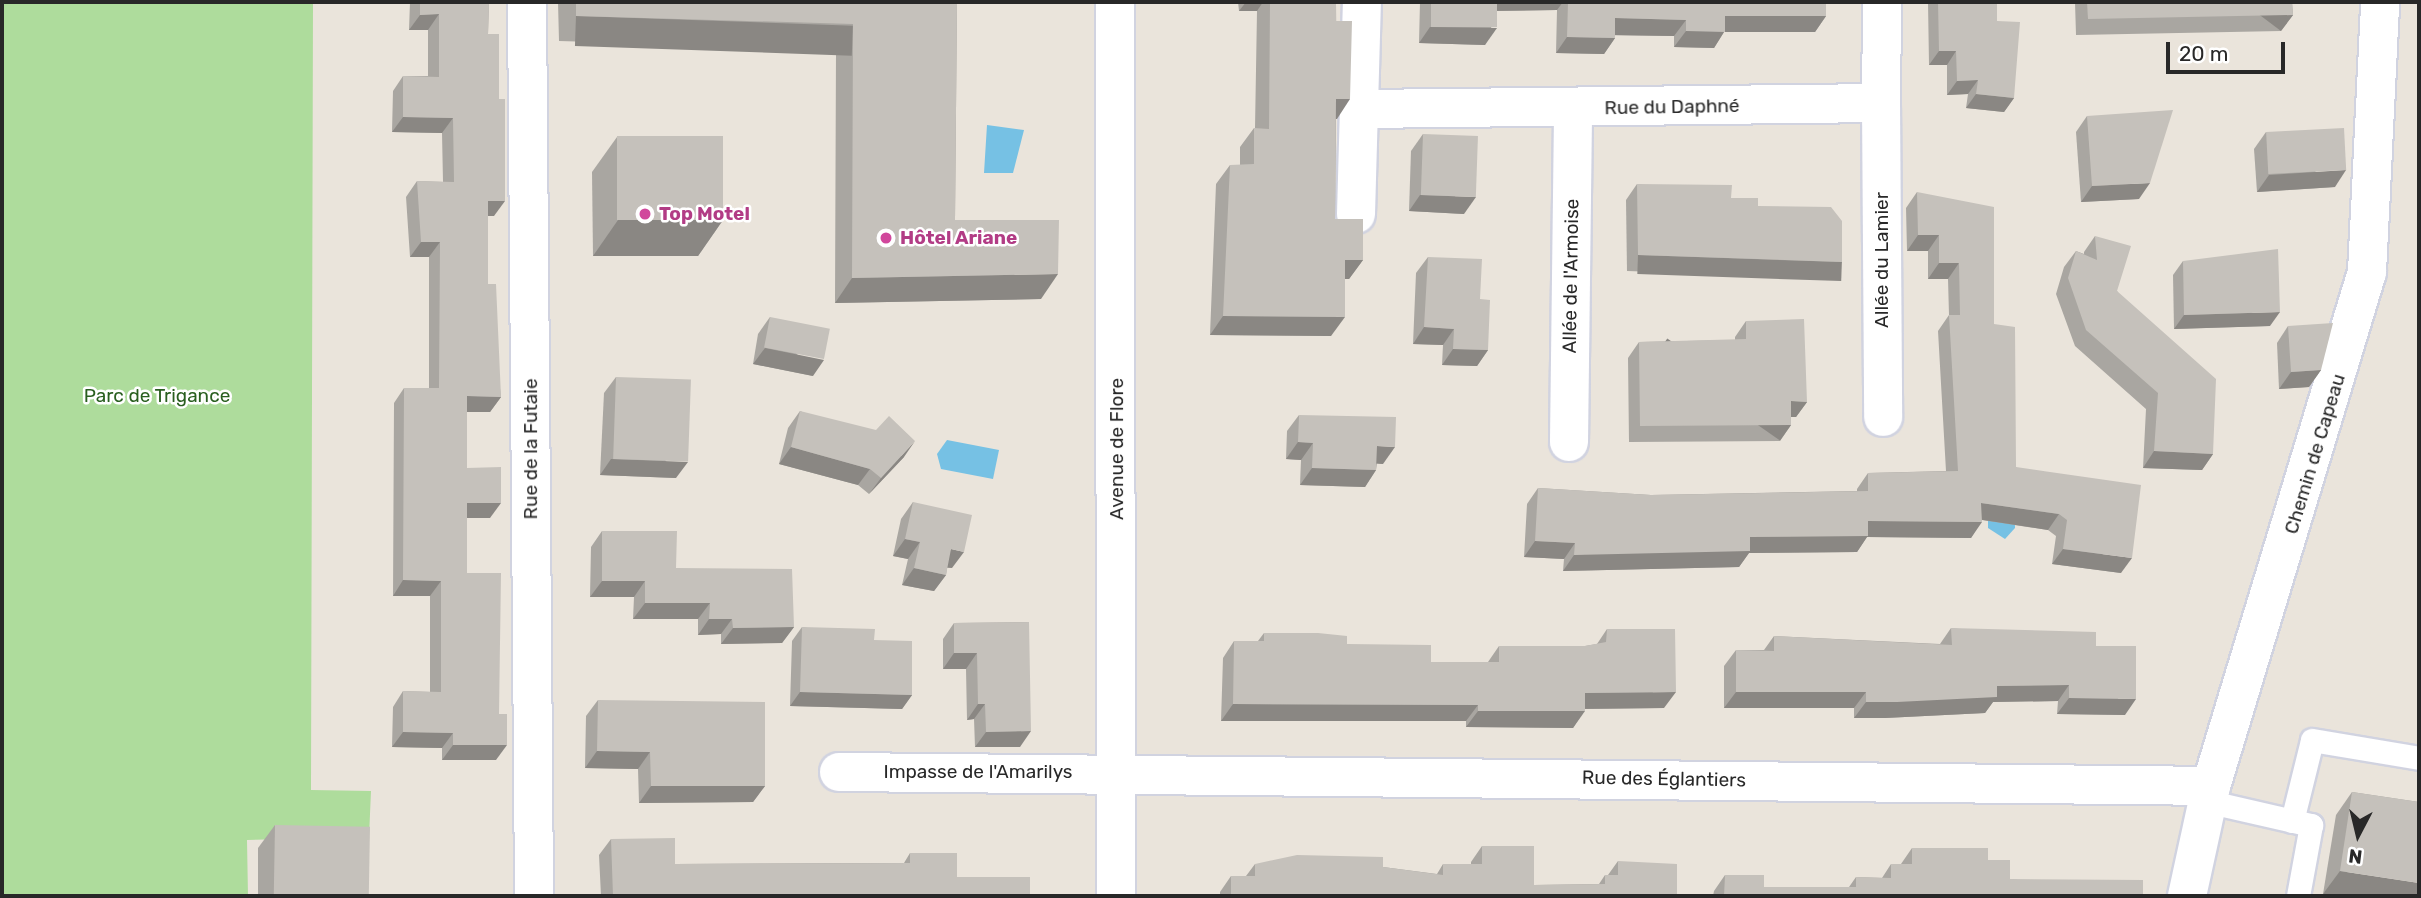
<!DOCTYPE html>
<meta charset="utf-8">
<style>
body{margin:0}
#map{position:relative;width:2421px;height:898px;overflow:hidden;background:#eae4db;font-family:Rubik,sans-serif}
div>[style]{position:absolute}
.green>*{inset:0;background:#aedc9c}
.water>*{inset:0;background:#76c1e4}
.roads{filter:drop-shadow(2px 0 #d1d3e0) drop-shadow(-2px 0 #d1d3e0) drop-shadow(0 2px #d1d3e0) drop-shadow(0 -2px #d1d3e0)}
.service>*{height:23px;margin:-11.5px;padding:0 11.5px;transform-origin:11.5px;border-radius:11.5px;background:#fff}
.minor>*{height:38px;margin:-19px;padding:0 19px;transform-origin:19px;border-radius:19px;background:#fff}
.wall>*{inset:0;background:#a9a6a1}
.shaded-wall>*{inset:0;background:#8a8783;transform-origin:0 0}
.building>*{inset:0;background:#c5c1bb;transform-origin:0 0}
.dots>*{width:19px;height:19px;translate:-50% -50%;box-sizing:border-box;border:4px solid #fff;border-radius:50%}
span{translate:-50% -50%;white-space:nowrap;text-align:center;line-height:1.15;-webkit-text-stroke:5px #fff;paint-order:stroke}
.street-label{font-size:19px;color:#282828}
.hotel-label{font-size:19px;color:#b23c85;font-weight:700}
.left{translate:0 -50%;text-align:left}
.park-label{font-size:19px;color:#295f1f}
.frame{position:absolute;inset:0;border:4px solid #282828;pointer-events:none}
.north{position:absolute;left:2323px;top:800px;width:70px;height:70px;-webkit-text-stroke:5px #fff;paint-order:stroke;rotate:187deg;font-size:19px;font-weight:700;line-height:28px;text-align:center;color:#282828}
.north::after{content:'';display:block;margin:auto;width:24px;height:32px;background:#282828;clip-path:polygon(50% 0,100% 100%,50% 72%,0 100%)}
.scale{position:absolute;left:2166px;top:42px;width:119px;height:32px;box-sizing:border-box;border:4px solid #282828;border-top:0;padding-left:9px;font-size:21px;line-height:24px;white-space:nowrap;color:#282828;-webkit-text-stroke:5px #fff;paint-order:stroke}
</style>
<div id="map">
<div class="green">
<div style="clip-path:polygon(2px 2px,313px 2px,311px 790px,371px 791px,369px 837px,247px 840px,248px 896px,2px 896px)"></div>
</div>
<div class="water">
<div style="clip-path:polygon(987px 125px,1024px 130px,1013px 173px,984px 173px)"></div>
<div style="clip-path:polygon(947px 440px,999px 450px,993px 479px,941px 469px,937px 454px)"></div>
<div style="clip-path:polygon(1988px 479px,2014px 479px,2015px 528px,2005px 539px,1988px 528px)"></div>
</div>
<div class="roads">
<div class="service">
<div style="left:2206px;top:801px;width:108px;rotate:12.9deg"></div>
<div style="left:2311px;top:825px;width:72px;rotate:100.4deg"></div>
<div style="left:2292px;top:821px;width:83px;rotate:-76.1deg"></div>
<div style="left:2312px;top:740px;width:109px;rotate:9.5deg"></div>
</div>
<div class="minor">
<div style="left:527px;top:2px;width:894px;rotate:89.55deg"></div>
<div style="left:1115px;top:2px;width:894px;rotate:89.94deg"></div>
<div style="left:1881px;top:103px;width:314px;rotate:89.6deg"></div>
<div style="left:1361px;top:109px;width:520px;rotate:-0.66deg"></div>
<div style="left:1881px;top:103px;width:101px;rotate:-89.4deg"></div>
<div style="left:1356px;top:214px;width:212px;rotate:-88.4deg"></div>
<div style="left:1569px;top:442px;width:333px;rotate:-89.3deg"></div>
<div style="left:839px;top:772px;width:1372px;rotate:0.58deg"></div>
<div style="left:2187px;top:896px;width:113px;rotate:-77.7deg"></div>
<div style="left:2211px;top:786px;width:537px;rotate:-73.12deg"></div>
<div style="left:2367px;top:272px;width:270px;rotate:-87.2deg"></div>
</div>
</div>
<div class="wall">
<div style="clip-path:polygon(410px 2px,489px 2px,488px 34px,494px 216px,488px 216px,488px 284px,501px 397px,490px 412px,467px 412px,467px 468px,490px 518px,467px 518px,467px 573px,496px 760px,442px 760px,442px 748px,392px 747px,393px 707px,403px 691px,430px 692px,430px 596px,393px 596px,394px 403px,404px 388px,429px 388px,429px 257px,410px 257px,406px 197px,417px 181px,443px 182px,442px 133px,392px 132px,393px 91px,403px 76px,428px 76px,428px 30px,409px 30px)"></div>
<div style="clip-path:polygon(558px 2px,957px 2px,955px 220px,1041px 299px,835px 303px,836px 49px,559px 41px)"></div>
<div style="clip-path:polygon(1238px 2px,1336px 2px,1337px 119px,1336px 119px,1335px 219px,1363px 260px,1349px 279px,1345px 279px,1331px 336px,1210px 335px,1216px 184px,1230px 165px,1240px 165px,1240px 147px,1254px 128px,1255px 128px,1257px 11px,1239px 11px)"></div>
<div style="clip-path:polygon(1420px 2px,1826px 2px,1826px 16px,1815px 32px,1724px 32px,1714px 48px,1674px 47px,1674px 36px,1615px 35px,1615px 38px,1604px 54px,1556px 53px,1557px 10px,1497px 11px,1485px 45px,1419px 43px)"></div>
<div style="clip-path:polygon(1928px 2px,1997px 2px,1997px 21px,2014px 98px,2004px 112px,1966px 108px,1968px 94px,1947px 95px,1947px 65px,1929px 65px)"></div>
<div style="clip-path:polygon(2075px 2px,2292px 2px,2293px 15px,2281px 31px,2076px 35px)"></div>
<div style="clip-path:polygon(2087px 116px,2139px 199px,2081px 202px,2076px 132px)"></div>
<div style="clip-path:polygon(2266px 132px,2335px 187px,2257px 192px,2254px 149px)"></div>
<div style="clip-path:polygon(1423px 134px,1464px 214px,1409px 211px,1411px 151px)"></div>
<div style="clip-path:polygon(617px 137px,723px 220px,698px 256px,593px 256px,592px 172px)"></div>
<div style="clip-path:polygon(1637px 184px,1731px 198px,1758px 206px,1842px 262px,1831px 278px,1627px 271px,1626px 200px)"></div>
<div style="clip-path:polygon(1917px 192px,1994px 324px,2016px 467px,2121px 573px,2052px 564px,2056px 536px,2048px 530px,1982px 520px,1971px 538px,1867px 537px,1857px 552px,1749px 553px,1739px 567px,1563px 571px,1564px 559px,1524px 557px,1527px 504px,1538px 488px,1651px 495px,1857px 491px,1857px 489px,1868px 473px,1946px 471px,1938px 331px,1949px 315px,1948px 279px,1928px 279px,1928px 251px,1907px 251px,1906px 208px)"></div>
<div style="clip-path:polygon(2095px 236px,2117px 291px,2213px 454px,2202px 470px,2143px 468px,2146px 409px,2075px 346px,2056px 294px,2064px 267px,2076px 251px,2084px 254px,2084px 252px)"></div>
<div style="clip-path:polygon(1428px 257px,1480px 299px,1488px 350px,1477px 366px,1442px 365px,1443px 345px,1413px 344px,1416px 273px)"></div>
<div style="clip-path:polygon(2183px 261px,2270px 326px,2174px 329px,2173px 275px)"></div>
<div style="clip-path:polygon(770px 317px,813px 376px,753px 364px,758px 334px)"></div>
<div style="clip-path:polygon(1746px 321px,1807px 402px,1796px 417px,1791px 417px,1791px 425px,1780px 441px,1629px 442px,1628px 358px,1639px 342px,1735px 340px,1735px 337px)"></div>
<div style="clip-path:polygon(2288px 326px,2321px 370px,2309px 387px,2279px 389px,2277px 343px)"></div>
<div style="clip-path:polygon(616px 377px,676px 478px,600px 475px,604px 393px)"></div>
<div style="clip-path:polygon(800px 411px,904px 457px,869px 494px,858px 485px,779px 464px,788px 428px)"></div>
<div style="clip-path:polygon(1299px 415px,1383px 464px,1377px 463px,1376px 470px,1365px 487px,1300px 485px,1301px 460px,1286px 459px,1287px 431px)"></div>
<div style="clip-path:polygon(913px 502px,952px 568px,947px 568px,946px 575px,934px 591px,902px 585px,908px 559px,893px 556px,901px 519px)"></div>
<div style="clip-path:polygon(602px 531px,794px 627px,782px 643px,721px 644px,721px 634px,698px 635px,698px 619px,633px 619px,634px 597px,590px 597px,591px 547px)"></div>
<div style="clip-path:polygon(1029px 622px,1020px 747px,975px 747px,974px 719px,967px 720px,966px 669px,943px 669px,943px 639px,954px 623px)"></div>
<div style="clip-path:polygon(802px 627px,874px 640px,912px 695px,902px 709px,790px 706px,792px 641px)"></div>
<div style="clip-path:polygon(1951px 628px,2096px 646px,2125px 715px,2057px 714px,2058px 701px,1993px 702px,1985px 713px,1885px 718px,1854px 718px,1854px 708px,1724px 708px,1724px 666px,1736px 650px,1764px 650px,1774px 636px,1940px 644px)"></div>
<div style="clip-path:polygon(1607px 629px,1664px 708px,1585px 709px,1573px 728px,1466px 727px,1466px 721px,1221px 721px,1223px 658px,1234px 641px,1258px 641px,1264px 633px,1347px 644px,1431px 662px,1488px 662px,1499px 646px,1585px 646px,1597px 644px)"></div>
<div style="clip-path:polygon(598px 700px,765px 786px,753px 802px,639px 803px,638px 769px,585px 768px,586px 716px)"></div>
<div style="clip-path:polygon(2352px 792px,2419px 802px,2323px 894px,2336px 815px)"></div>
<div style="clip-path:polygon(275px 825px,370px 896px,258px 896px,258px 848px)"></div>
<div style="clip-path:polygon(611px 839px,675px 864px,904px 863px,910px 853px,957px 877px,1030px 896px,601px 896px,599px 855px)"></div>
<div style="clip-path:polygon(1482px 846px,1534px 885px,1599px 884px,1605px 875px,1608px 875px,1618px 861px,1677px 896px,1220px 896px,1220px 892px,1231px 876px,1246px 876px,1255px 864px,1383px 867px,1437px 874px,1443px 864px,1471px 864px,1471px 862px)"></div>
<div style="clip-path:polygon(1912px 848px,1988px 860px,2010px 879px,2143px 896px,1713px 896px,1714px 891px,1725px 875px,1764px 887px,1849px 887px,1856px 877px,1882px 878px,1891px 864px,1901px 864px)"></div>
</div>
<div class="shaded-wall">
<div style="clip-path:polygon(1246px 2px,1263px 2px,1257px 11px,1239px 11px)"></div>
<div style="clip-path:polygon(1492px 2px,1563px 2px,1557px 10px,1486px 11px)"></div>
<div style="clip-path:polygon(439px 14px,428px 30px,409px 30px,420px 15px)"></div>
<div style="left:2293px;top:15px;width:20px;height:205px;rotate:127deg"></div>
<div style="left:576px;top:16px;width:277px;height:30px;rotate:2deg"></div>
<div style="clip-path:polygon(1725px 16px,1826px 16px,1815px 32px,1724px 32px,1714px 48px,1674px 47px,1686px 31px)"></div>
<div style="clip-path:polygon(1615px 18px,1686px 20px,1674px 36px,1604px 35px)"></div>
<div style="clip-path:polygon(1430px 27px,1497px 28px,1485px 45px,1419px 43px)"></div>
<div style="clip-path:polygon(1567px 37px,1615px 38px,1604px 54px,1556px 53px)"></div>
<div style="clip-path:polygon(1939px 51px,1956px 51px,1947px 65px,1929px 65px)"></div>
<div style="clip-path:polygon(1978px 80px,1968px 94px,1947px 95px,1957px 81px)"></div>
<div style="clip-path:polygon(1976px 94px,2014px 98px,2004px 112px,1966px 108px)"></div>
<div style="clip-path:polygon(1336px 99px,1350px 99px,1337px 119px,1322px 119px)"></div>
<div style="clip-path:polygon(403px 117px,453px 118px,442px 133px,392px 132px)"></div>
<div style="clip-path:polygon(2346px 170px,2335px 187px,2257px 192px,2269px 175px)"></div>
<div style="clip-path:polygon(2150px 183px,2139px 199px,2081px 202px,2092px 186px)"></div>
<div style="clip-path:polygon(1420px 195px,1476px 197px,1464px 214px,1409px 211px)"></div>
<div style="clip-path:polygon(488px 201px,505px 201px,494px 216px,477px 216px)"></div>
<div style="clip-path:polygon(618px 220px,723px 220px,698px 256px,593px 256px)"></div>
<div style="clip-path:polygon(1918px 235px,1939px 235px,1928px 251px,1907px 251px)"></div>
<div style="clip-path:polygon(421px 242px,440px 242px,429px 257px,410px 257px)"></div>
<div style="left:1638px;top:255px;width:204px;height:19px;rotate:2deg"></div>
<div style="clip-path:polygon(1345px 260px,1363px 260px,1349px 279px,1332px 279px)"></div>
<div style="clip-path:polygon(1939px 263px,1959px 263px,1948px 279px,1928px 279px)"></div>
<div style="clip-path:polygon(1058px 274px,1041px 299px,835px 303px,852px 278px)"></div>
<div style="clip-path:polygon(2280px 312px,2270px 326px,2174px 329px,2184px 315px)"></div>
<div style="clip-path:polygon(1223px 316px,1345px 317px,1331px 336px,1210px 335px)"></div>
<div style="clip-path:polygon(1424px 327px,1454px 329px,1443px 345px,1413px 344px)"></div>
<div style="clip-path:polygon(765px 348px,824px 360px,813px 376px,753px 364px)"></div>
<div style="clip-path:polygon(1453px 349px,1488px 350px,1477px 366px,1442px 365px)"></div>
<div style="clip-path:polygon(2321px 370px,2309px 387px,2279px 389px,2291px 372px)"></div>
<div style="clip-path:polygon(467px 396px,501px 397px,490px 412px,457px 412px)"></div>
<div style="clip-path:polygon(1791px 401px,1807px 402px,1796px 417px,1780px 417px)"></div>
<div style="left:1791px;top:425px;width:19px;height:151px;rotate:125deg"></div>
<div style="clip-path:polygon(915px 441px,904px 457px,869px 494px,881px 478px)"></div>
<div style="clip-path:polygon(1298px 442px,1313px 443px,1301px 460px,1286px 459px)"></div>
<div style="clip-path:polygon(1377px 446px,1395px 447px,1383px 464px,1365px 463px)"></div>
<div style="clip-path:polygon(791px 447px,870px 469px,858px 485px,779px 464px)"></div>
<div style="clip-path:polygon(2154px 451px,2213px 454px,2202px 470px,2143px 468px)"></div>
<div style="clip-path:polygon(611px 459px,688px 462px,676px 478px,600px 475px)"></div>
<div style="clip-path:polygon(1312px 468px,1376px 470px,1365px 487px,1300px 485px)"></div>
<div style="clip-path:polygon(467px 503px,501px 503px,490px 518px,456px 518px)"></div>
<div style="clip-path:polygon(1981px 503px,2059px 514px,2048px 530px,1970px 518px)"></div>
<div style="clip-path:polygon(1868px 521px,1982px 522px,1971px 538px,1867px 537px,1857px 552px,1749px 553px,1739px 567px,1563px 571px,1574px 555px,1750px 537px)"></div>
<div style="clip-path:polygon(905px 539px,920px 542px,908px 559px,893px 556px)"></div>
<div style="clip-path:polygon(1535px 541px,1575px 543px,1564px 559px,1524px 557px)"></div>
<div style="clip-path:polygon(951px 549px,964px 552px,952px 568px,939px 566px)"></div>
<div style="clip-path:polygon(2063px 549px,2132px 558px,2121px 573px,2052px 564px)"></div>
<div style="clip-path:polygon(914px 568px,946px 575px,934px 591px,902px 585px)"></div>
<div style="clip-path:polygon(403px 580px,441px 581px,430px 596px,393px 596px)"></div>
<div style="clip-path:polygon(602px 581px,645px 581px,634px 597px,590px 597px)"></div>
<div style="clip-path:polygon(645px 603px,710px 603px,698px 619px,633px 619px)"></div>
<div style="clip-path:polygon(709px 619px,732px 619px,721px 634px,698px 635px)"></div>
<div style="clip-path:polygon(794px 627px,782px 643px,721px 644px,733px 628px)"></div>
<div style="clip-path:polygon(954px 653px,977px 653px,966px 669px,943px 669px)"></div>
<div style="clip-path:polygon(2069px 685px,2058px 701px,1993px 702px,1985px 713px,1885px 718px,1854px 718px,1866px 702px,1997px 686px)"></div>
<div style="clip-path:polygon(800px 692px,912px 695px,902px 709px,790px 706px)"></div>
<div style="clip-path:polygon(1676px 692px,1664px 708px,1573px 709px,1585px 693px)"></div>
<div style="clip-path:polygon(1736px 692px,1866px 692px,1854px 708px,1724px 708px)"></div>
<div style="clip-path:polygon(2069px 698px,2136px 699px,2125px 715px,2057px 714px)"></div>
<div style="clip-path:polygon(978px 704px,985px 704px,974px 719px,967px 720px)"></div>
<div style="clip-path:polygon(1233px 704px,1478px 705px,1466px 721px,1221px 721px)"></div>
<div style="clip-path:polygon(1478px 711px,1585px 711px,1573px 728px,1466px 727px)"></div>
<div style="clip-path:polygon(1031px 731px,1020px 747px,975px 747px,986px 732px)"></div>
<div style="clip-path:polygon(403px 732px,453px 733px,442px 748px,392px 747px)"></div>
<div style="clip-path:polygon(453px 745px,507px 745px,496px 760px,442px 760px)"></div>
<div style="clip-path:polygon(597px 751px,650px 752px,638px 769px,585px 768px)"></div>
<div style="clip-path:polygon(651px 786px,765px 786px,753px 802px,639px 803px)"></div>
<div style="clip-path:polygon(2340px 871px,2419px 883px,2419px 896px,2335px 896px,2323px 894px)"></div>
</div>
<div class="building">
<div style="clip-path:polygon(420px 2px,489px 2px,488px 34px,499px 34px,499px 99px,505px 99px,505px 201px,488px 201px,488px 284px,496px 284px,501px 397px,467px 396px,467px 468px,501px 467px,501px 503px,467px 503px,467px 573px,501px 573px,499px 714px,507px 714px,507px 745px,453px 745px,453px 733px,403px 732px,403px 691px,441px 692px,441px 581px,403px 580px,404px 388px,439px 388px,440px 242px,421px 242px,417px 181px,454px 182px,453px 118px,403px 117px,403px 76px,439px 77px,439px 14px,420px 15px)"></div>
<div style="clip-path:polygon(576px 2px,957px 2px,955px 220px,1059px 220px,1058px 274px,852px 278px,853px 24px,576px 16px)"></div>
<div style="clip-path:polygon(1270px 2px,1336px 2px,1336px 21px,1352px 21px,1350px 99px,1336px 99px,1335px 219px,1363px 219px,1363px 260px,1345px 260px,1345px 317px,1223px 316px,1230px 165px,1254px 164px,1254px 128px,1269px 129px)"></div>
<div style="left:1431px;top:2px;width:66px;height:25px"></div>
<div style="clip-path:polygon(1568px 2px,1826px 2px,1826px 16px,1725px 16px,1725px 32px,1686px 31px,1686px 20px,1615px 18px,1615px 38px,1567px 37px)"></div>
<div style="clip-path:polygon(1938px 2px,1997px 2px,1997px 21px,2020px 22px,2014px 98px,1976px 94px,1978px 80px,1957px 81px,1956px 51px,1939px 51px)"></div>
<div style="clip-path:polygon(2087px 2px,2292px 2px,2293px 15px,2088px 19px)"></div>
<div style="clip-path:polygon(2173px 110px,2150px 183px,2092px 186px,2087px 116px)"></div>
<div style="left:2344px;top:128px;width:42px;height:78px;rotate:87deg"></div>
<div style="left:1423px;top:134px;width:55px;height:61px;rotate:2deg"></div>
<div style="left:723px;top:136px;width:84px;height:106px;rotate:90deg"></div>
<div style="clip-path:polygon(1637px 184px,1732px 185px,1731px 198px,1758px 198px,1758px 206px,1831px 207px,1842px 221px,1842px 262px,1638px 255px)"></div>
<div style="clip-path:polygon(1917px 192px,1994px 207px,1994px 324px,2015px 327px,2016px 467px,2141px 485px,2132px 558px,2063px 549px,2067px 520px,2059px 514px,1981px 503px,1982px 522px,1868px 521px,1868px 536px,1750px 537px,1750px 551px,1574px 555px,1575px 543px,1535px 541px,1538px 488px,1651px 495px,1868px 491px,1868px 473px,1958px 471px,1949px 315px,1960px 315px,1959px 263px,1939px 263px,1939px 235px,1918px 235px)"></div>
<div style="clip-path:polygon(2095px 236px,2131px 246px,2117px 291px,2216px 379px,2213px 454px,2154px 451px,2158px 393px,2086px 330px,2068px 278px,2076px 251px,2097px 260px)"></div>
<div style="clip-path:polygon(2278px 249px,2280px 312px,2184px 315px,2183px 261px)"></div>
<div style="clip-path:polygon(1428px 257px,1482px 259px,1480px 299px,1490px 300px,1488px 350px,1453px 349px,1454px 329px,1424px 327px)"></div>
<div style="left:770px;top:317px;width:61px;height:31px;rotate:11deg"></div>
<div style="clip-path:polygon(1804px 319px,1807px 402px,1791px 401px,1791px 425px,1640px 426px,1639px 342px,1746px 339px,1746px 321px)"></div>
<div style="clip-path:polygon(2333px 323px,2321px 370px,2291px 372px,2288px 326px)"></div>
<div style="left:616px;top:377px;width:75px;height:82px;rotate:2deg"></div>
<div style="clip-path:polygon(800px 411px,876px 430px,889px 416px,915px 441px,881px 478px,870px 469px,791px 447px)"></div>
<div style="clip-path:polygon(1299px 415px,1396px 417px,1395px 447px,1377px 446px,1376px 470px,1312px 468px,1313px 443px,1298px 442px)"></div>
<div style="clip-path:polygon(913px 502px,972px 515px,964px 552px,951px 549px,946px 575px,914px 568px,920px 542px,905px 539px)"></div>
<div style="clip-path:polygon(602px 531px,677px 531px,676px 568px,792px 569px,794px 627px,733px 628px,732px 619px,709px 619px,710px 603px,645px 603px,645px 581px,602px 581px)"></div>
<div style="clip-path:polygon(1029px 622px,1031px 731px,986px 732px,985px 704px,978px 704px,977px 653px,954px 653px,954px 623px)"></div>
<div style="clip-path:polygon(802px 627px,875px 629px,874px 640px,912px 641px,912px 695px,800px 692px)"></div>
<div style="clip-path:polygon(1951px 628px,2096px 632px,2096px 646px,2136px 646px,2136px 699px,2069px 698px,2069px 685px,1997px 686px,1997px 697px,1897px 702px,1866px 702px,1866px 692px,1736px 692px,1736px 650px,1774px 651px,1774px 636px,1952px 645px)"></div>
<div style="clip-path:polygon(1607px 629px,1675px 629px,1676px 692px,1585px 693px,1585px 711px,1478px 711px,1478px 705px,1233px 704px,1234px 641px,1264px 641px,1264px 633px,1318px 633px,1347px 636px,1347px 644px,1431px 645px,1431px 662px,1499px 662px,1499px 646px,1585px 646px,1606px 642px)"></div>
<div style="clip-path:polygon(598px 700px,765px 702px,765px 786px,651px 786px,650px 752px,597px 751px)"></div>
<div style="clip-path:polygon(2352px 792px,2419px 802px,2419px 883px,2340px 871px)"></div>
<div style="left:275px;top:825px;width:95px;height:71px;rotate:1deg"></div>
<div style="clip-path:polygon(675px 838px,675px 864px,910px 863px,910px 853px,957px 853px,957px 877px,1030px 877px,1030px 896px,613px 896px,611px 839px)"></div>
<div style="clip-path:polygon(1482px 846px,1534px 846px,1534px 885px,1605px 884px,1605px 875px,1618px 875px,1618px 861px,1677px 864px,1677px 896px,1231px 896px,1231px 876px,1255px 876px,1255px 864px,1297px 855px,1383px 857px,1383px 867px,1443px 875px,1443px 864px,1482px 864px)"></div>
<div style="clip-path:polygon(1912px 848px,1988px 848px,1988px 860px,2010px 860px,2010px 879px,2143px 880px,2143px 896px,1724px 896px,1725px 875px,1764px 875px,1764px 887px,1856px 887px,1856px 877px,1891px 878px,1891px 864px,1912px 864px)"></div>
</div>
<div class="dots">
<div style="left:645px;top:214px;background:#d1479c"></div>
<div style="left:886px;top:238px;background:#d1479c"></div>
</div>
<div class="street-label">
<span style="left:1672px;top:107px;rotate:-1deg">Rue du Daphné</span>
<span style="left:1882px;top:260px;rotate:-90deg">Allée du Lamier</span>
<span style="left:1571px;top:276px;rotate:-89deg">Allée de l'Armoise</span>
<span style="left:531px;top:449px;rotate:-90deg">Rue de la Futaie</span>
<span style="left:1117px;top:449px;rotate:-90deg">Avenue de Flore</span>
<span style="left:2315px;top:454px;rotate:-73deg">Chemin de Capeau</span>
<span style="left:978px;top:772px">Impasse de l'Amarilys</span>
<span style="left:1664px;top:779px;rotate:1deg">Rue des Églantiers</span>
</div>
<div class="hotel-label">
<span class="left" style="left:659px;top:214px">Top Motel</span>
<span class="left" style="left:900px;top:238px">Hôtel Ariane</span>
</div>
<div class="park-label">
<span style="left:157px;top:396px">Parc de Trigance</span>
</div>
<div class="frame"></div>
<div class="north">N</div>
<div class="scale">20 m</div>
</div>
